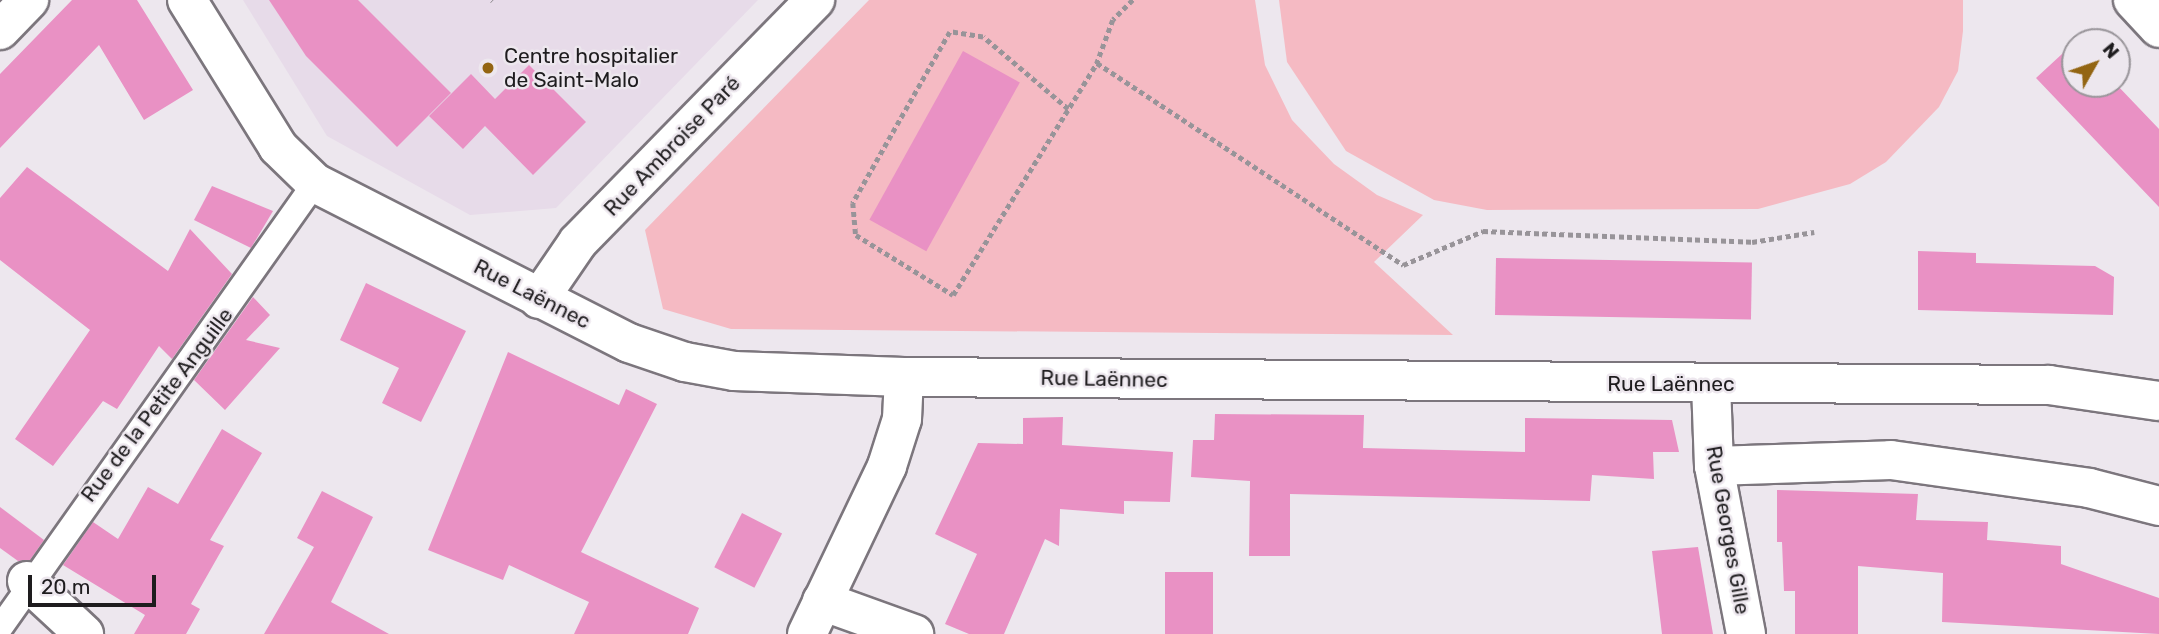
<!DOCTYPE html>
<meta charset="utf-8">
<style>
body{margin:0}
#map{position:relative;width:2159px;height:634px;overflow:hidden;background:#ede7ee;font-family:Rubik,sans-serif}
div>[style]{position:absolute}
.built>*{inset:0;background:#e7dbe9}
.green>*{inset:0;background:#f5bac3}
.building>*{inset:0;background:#e991c4;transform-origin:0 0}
.path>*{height:4.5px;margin-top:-2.25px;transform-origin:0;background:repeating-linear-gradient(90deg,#989499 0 5px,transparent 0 8.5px)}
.roads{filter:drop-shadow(2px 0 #7c767d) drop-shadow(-2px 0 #7c767d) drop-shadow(0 2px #7c767d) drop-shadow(0 -2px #7c767d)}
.service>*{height:24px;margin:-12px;padding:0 12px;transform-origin:12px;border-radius:12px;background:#fff}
.minor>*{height:38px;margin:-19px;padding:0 19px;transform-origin:19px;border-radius:19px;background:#fff}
.primary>*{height:38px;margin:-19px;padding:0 19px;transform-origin:19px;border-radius:19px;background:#fff}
.dots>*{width:19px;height:19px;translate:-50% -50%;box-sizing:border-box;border:4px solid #ede7ee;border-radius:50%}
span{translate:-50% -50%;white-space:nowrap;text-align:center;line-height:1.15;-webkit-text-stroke:5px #ede7ee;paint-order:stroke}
.poi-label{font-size:21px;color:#1e1c1e}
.left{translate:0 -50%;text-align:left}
.street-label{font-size:21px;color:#1e1c1e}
.north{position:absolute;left:2061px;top:28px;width:70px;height:70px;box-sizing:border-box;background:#ede7ee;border:2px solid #9a969b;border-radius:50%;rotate:50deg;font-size:19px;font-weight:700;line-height:28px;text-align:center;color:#1e1c1e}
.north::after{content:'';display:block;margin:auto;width:24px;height:32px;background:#936512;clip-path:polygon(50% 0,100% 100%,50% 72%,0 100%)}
.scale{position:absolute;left:28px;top:575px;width:128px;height:32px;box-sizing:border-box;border:4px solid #1e1c1e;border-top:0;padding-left:9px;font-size:21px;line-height:24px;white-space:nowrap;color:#1e1c1e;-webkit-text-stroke:5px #ede7ee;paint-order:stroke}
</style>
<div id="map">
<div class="built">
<div style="clip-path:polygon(243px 0,758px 0,556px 208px,470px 215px,327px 136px)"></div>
</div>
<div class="green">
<div style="clip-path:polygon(869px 0,1255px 0,1265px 65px,1292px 120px,1334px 164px,1377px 195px,1423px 215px,1374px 262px,1453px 335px,731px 329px,663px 309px,645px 230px)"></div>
<div style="clip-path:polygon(1279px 0,1963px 0,1963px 31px,1958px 71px,1939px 107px,1886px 162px,1850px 184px,1758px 209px,1487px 210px,1434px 200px,1346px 151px,1287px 62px)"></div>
</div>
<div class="building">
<div style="clip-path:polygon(72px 0,137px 0,193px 90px,144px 120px,99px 45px,0 148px,0 74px)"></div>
<div style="clip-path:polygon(269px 0,358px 0,451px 93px,397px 147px,306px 56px)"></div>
<div style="clip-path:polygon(2075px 42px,2075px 84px,2116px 84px,2159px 129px,2159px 207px,2036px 78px)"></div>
<div style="left:963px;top:51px;width:65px;height:193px;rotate:29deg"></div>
<div style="clip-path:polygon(529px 65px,586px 122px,533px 175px,485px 126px,463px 149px,429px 116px,471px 74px,495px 99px)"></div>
<div style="clip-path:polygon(27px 167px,168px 271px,190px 229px,232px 274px,172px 359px,159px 346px,117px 409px,103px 401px,53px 466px,15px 439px,90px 330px,0 260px,0 198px)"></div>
<div style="clip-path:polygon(212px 186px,273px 211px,251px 248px,194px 220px)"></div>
<div style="clip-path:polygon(1918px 251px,1976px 253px,1976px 263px,2095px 266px,2114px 277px,2113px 315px,1918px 310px)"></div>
<div style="left:1496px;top:258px;width:256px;height:57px;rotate:1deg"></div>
<div style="clip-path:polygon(366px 283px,466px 331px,421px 422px,382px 403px,399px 368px,340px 340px)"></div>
<div style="clip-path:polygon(253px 297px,270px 315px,246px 340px,280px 348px,225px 410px,194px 380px)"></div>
<div style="clip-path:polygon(508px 352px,619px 405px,626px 389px,657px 404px,581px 552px,699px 608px,688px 634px,574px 634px,589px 602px,509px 565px,503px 580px,428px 550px)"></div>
<div style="clip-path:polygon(1215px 414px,1364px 415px,1363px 448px,1525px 452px,1525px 418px,1672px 420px,1679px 452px,1653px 452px,1654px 479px,1592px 475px,1590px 501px,1290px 494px,1290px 556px,1249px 556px,1250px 481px,1191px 477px,1193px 440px,1214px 440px)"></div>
<div style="clip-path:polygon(1063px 417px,1062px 445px,1173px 452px,1170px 502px,1124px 501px,1124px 514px,1060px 509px,1059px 546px,1045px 539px,1004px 634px,969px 634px,945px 624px,977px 554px,935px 534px,978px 443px,1023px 444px,1023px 418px)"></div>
<div style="clip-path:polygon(222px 429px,262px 453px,210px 540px,224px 546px,191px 604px,200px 609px,186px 634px,134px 634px,145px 615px,63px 565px,93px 522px,118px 539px,148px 487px,178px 504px)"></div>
<div style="clip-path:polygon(1777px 490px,1918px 494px,1916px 520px,1988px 522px,1987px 540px,2061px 546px,2061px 564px,2159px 598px,2159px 634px,1942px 622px,1943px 573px,1858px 566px,1858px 634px,1795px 634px,1795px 591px,1784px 591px,1782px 542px,1777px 542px)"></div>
<div style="clip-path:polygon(322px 491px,373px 517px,331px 602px,389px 634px,264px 634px,314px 547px,297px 538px)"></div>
<div style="clip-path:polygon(0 507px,44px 540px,30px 560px,18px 561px,0 548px)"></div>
<div style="left:742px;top:513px;width:45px;height:61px;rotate:27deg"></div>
<div style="clip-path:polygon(1698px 547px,1713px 634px,1662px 634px,1652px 551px)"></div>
<div style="left:1165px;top:572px;width:48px;height:62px"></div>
</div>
<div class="path">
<div style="left:492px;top:0;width:1px;rotate:45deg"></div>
<div style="left:1133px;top:0;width:28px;rotate:135deg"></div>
<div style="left:1113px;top:20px;width:46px;rotate:110.4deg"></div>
<div style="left:1097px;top:63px;width:367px;rotate:33.4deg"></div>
<div style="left:1403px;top:265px;width:87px;rotate:-23deg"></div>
<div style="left:1483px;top:231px;width:269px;rotate:2.3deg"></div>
<div style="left:1752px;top:242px;width:63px;rotate:-9.2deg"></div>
<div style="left:1068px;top:109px;width:111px;rotate:-139.7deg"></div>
<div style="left:983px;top:37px;width:33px;rotate:-171deg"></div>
<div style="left:950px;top:32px;width:197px;rotate:119.6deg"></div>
<div style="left:853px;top:203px;width:32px;rotate:85deg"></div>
<div style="left:856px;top:235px;width:114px;rotate:31.7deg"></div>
<div style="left:953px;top:295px;width:273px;rotate:-58.2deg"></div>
</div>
<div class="roads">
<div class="service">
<div style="left:0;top:628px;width:545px;rotate:-54.71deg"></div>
</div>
<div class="minor">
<div style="left:187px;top:0;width:173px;rotate:58.2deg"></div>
<div style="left:278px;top:147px;width:52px;rotate:44.2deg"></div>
<div style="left:315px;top:183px;width:352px;rotate:27deg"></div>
<div style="left:629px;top:343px;width:59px;rotate:18.7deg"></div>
<div style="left:685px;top:362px;width:50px;rotate:10.4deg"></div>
<div style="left:734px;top:371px;width:170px;rotate:2deg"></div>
<div style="left:904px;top:377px;width:1145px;rotate:0.4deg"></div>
<div style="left:2049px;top:385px;width:111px;rotate:8.3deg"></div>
<div style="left:0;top:30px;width:42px;rotate:-46deg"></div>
<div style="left:539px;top:299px;width:69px;rotate:-55.6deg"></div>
<div style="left:578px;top:242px;width:339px;rotate:-45.6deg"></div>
<div style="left:1711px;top:384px;width:82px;rotate:87.9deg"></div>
<div style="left:1714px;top:466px;width:171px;rotate:79.2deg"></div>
<div style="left:1714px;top:466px;width:177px;rotate:-1.9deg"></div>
<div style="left:1891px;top:460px;width:200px;rotate:8deg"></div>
<div style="left:2089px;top:488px;width:72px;rotate:14.4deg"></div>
<div style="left:27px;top:581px;width:78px;rotate:42.9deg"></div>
<div style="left:822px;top:601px;width:98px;rotate:19.7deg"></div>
<div style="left:807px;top:634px;width:186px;rotate:-64.5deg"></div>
<div style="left:887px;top:466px;width:49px;rotate:-72.3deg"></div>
<div style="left:902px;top:419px;width:42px;rotate:-87.3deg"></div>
</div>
<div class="primary">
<div style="left:2133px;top:0;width:38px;rotate:47deg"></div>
</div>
</div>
<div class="dots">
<div style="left:488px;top:68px;background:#936512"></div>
</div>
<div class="poi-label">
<span class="left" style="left:504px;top:68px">Centre hospitalier<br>de Saint-Malo</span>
</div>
<div class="street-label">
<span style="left:672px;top:146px;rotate:-46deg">Rue Ambroise Paré</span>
<span style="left:532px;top:294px;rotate:27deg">Rue Laënnec</span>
<span style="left:1104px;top:379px;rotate:1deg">Rue Laënnec</span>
<span style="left:1671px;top:384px">Rue Laënnec</span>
<span style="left:157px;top:405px;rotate:-53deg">Rue de la Petite Anguille</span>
<span style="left:1728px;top:530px;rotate:80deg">Rue Georges Gille</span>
</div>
<div class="north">N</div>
<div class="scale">20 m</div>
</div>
